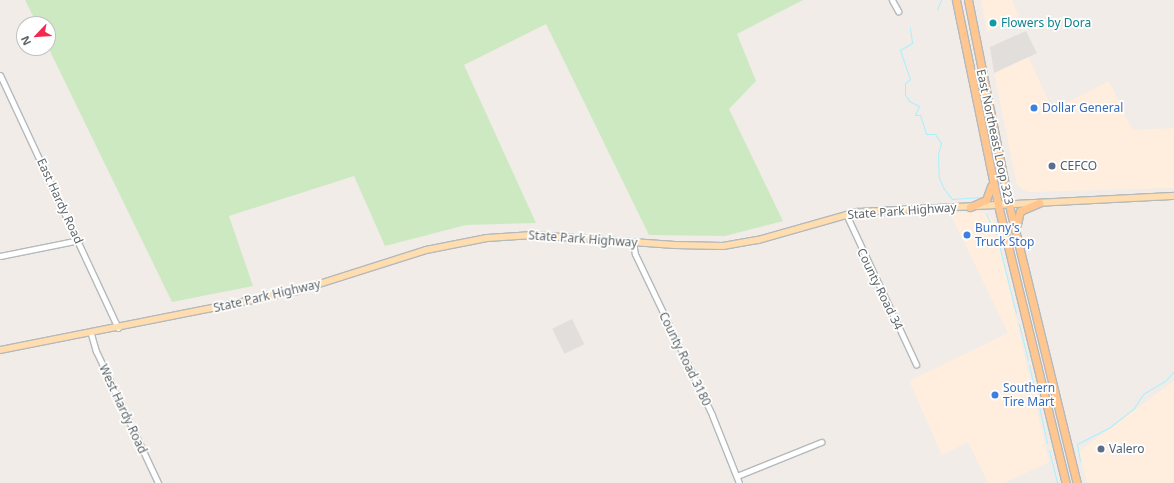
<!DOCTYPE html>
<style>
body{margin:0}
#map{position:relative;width:1174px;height:483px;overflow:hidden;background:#f1ece7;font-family:"Noto Sans",sans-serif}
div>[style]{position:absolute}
.commercial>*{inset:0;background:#ffeede}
.industrial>*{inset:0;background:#e2dedb;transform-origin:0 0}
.green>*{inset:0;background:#cce9c2}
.stream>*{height:1px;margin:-0.5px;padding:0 0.5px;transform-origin:0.5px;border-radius:0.5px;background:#a9f0ff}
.roads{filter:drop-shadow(1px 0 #b4b9bc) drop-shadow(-1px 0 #b4b9bc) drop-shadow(0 1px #b4b9bc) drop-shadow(0 -1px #b4b9bc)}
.minor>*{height:5px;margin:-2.5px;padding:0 2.5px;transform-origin:2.5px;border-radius:2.5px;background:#fff}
.major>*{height:6px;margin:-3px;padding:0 3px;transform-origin:3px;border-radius:3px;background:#ffddae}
.highway>*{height:7px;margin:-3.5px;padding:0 3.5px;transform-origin:3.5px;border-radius:3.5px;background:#ffc690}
.dots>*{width:11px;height:11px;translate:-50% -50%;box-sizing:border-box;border:2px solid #fff;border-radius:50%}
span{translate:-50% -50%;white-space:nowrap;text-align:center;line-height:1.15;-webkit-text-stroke:3.5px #fff;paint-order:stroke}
.culture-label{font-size:12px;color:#0d838f}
.left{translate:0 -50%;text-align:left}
.shop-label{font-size:12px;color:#366cbe}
.street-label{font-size:12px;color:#5e6568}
.service-label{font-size:12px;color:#4e5e75}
.north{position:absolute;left:16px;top:16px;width:40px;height:40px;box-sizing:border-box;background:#fff;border:1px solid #bfc1c3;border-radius:50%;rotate:245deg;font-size:11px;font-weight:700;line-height:16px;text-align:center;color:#5e6568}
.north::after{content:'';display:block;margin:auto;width:14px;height:18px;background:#f32a4f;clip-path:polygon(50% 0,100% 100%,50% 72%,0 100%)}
</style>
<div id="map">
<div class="commercial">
<div style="clip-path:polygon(981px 0,1013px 0,1012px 1px,1019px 16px,987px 32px)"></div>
<div style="clip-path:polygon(1028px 57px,1053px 110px,1109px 81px,1132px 130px,1174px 128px,1174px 188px,1027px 192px,1017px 185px,994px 73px)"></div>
<div style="clip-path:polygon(979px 212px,989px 215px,994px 223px,1049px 462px,1004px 483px,988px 483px,968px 442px,942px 455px,909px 381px,1008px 333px,950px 213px)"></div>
<div style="clip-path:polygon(1174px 381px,1174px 483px,1087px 483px,1079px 451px)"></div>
</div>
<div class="industrial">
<div style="clip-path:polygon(1026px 31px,1037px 53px,994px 73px,990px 47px)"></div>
<div style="left:572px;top:319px;width:28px;height:22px;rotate:64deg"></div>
</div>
<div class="green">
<div style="clip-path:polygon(25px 0,803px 0,737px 34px,756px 81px,729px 109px,783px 221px,725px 236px,649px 235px,546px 24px,464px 65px,536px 223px,466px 225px,385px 246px,354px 176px,229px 216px,253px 286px,172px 302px,48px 47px,48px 24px,37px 24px)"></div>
</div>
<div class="stream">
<div style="left:937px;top:9px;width:10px;rotate:-66deg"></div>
<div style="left:910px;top:28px;width:15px;rotate:82deg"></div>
<div style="left:912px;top:43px;width:14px;rotate:150deg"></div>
<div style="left:900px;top:50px;width:31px;rotate:71deg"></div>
<div style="left:910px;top:79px;width:6px;rotate:141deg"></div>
<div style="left:905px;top:83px;width:11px;rotate:90deg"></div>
<div style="left:905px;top:94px;width:8px;rotate:60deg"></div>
<div style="left:909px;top:101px;width:11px;rotate:27deg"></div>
<div style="left:919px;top:106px;width:10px;rotate:114deg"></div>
<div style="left:915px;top:115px;width:5px"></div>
<div style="left:920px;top:115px;width:20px;rotate:72deg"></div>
<div style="left:926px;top:134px;width:9px"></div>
<div style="left:935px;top:134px;width:11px;rotate:56deg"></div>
<div style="left:941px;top:143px;width:11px;rotate:105deg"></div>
<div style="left:938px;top:154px;width:24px;rotate:88deg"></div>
<div style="left:939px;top:178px;width:12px;rotate:66deg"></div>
<div style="left:944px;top:189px;width:13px;rotate:51deg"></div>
<div style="left:952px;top:199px;width:30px;rotate:-4deg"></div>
<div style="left:986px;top:214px;width:22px;rotate:63deg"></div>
<div style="left:999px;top:245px;width:70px;rotate:76deg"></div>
<div style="left:1019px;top:324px;width:37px;rotate:76deg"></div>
<div style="left:1029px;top:365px;width:23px;rotate:77deg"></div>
<div style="left:1038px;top:401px;width:43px;rotate:77.9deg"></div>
<div style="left:1049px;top:450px;width:34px;rotate:76deg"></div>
<div style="left:1080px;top:461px;width:17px;rotate:-100deg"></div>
<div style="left:1077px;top:444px;width:37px;rotate:-27deg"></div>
<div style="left:1110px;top:427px;width:31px;rotate:-38deg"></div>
<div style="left:1134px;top:408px;width:17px;rotate:-57deg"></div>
<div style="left:1143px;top:394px;width:27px;rotate:-31deg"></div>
<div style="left:1166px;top:380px;width:12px;rotate:-48deg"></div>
</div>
<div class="roads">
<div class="minor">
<div style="left:892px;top:0;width:13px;rotate:61deg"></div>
<div style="left:0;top:75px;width:279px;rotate:65deg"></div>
<div style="left:846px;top:214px;width:166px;rotate:65deg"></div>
<div style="left:633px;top:242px;width:12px;rotate:81deg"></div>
<div style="left:635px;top:254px;width:178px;rotate:64.4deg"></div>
<div style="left:712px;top:415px;width:73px;rotate:68.3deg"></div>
<div style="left:0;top:256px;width:81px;rotate:-11.4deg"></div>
<div style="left:91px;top:334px;width:18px;rotate:74deg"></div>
<div style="left:96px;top:351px;width:146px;rotate:64.8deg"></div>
<div style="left:737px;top:476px;width:91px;rotate:-22deg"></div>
</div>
<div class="major">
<div style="left:0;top:350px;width:303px;rotate:-11.2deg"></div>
<div style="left:297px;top:291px;width:135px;rotate:-17.6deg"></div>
<div style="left:426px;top:250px;width:62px;rotate:-11.1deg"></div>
<div style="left:487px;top:238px;width:46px;rotate:-3.7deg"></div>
<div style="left:533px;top:235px;width:142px;rotate:4deg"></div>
<div style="left:675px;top:245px;width:48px;rotate:1.2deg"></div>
<div style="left:723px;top:246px;width:36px;rotate:-10deg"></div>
<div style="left:758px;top:240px;width:103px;rotate:-15.8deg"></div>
<div style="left:857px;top:212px;width:317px;rotate:-2.9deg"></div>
</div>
<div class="highway">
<div style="left:956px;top:0;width:209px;rotate:78.4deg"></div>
<div style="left:998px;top:205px;width:286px;rotate:76.3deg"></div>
<div style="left:968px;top:0;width:209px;rotate:78.7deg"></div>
<div style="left:1009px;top:205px;width:286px;rotate:76.3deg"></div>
<div style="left:970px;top:207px;width:17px;rotate:-24deg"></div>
<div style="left:986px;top:200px;width:15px;rotate:-70deg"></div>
<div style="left:1017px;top:224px;width:13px;rotate:-77deg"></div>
<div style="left:1020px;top:211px;width:21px;rotate:-23deg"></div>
</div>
</div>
<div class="dots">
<div style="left:993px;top:23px;background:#0f9aa8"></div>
<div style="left:1034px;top:108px;background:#3f7fe0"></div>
<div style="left:1052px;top:166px;background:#5c6f8a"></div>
<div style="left:967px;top:235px;background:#3f7fe0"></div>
<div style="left:995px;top:395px;background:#3f7fe0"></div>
<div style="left:1101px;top:449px;background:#5c6f8a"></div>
</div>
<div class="culture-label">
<span class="left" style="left:1001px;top:23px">Flowers by Dora</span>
</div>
<div class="shop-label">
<span class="left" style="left:1042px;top:108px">Dollar General</span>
<span class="left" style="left:975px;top:235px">Bunny's<br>Truck Stop</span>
<span class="left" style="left:1003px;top:395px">Southern<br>Tire Mart</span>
</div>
<div class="street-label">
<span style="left:995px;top:137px;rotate:78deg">East Northeast Loop 323</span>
<span style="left:60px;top:201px;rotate:65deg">East Hardy Road</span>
<span style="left:902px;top:211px;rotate:-4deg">State Park Highway</span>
<span style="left:583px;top:239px;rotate:4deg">State Park Highway</span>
<span style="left:880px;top:289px;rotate:64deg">County Road 34</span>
<span style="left:267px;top:296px;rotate:-13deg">State Park Highway</span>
<span style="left:685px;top:359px;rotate:64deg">County Road 3180</span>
<span style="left:123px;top:409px;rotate:65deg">West Hardy Road</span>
</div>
<div class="service-label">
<span class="left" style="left:1060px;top:166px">CEFCO</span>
<span class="left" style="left:1109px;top:449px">Valero</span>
</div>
<div class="north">N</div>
</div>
